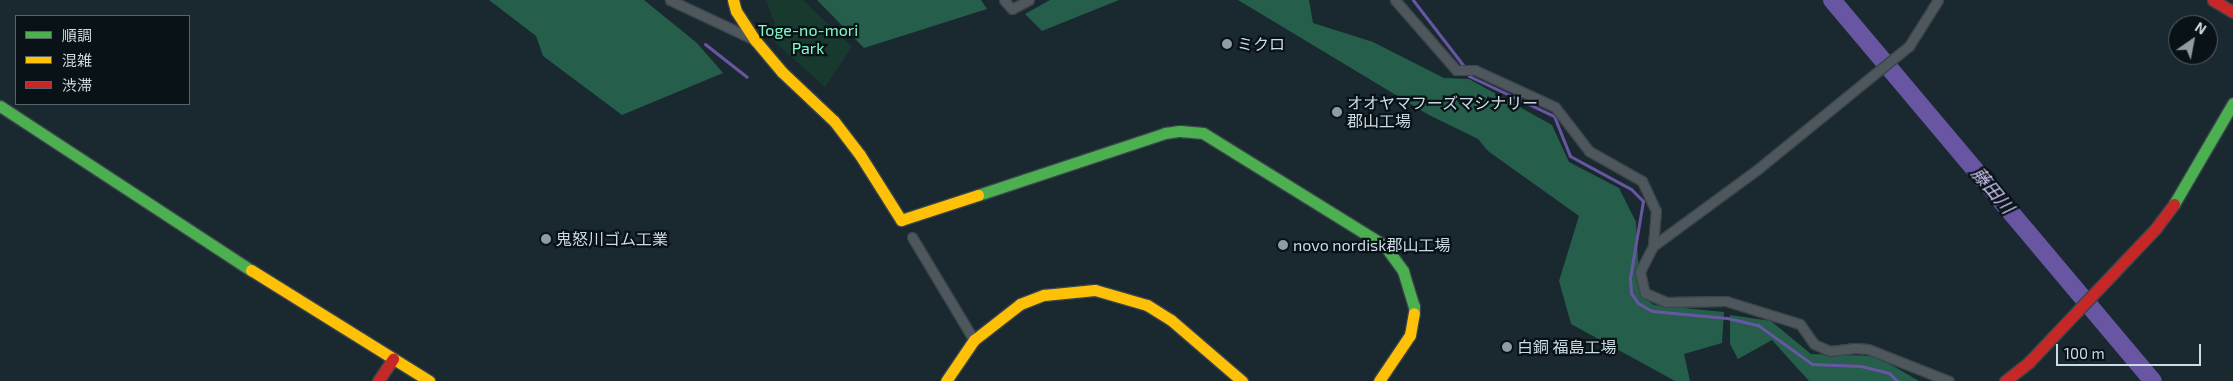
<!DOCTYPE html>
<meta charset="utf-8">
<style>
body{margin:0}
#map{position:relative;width:2233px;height:381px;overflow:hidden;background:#1a282f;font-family:"Exo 2","Noto Sans JP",sans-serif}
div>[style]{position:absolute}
.green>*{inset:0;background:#183a2e}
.forest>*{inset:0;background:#255e4a}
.stream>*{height:3px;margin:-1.5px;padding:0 1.5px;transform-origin:1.5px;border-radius:1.5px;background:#6856a3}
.river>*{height:18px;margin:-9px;padding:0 9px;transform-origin:9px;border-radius:9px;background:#6856a3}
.roads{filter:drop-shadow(1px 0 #3a454b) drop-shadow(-1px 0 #3a454b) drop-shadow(0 1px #3a454b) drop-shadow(0 -1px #3a454b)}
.street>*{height:9px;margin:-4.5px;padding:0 4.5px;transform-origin:4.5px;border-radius:4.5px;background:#4d575c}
.fast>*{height:11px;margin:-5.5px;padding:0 5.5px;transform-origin:5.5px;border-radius:5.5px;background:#4caf50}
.slow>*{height:11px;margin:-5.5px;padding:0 5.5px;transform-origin:5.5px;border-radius:5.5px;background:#ffc107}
.jam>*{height:11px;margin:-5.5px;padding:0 5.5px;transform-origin:5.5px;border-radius:5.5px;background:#c62828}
.dots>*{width:14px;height:14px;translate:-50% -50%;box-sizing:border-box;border:2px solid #081217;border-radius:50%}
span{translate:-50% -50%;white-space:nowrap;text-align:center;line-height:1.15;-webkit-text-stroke:4.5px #081217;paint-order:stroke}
.park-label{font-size:16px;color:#86faca}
.poi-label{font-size:16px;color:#cddbe3}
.left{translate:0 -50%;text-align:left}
.water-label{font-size:18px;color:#cfc7f5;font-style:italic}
.legend{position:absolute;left:15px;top:15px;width:175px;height:90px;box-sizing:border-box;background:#081217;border:1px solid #576269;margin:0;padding:6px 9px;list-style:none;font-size:15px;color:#cddbe3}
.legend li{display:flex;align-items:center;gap:10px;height:25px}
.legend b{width:25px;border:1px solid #576269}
.north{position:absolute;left:2168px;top:15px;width:50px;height:50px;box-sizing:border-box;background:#081217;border:1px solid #576269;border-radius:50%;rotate:33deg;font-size:14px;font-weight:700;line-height:20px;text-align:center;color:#cddbe3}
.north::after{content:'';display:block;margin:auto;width:18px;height:22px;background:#8e9ca4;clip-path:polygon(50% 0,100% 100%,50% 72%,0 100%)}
.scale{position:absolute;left:2056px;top:344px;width:145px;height:22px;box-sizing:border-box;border:2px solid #cddbe3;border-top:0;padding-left:6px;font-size:15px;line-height:18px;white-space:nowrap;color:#cddbe3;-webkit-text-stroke:4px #081217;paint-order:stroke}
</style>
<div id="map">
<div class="green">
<div style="clip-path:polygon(766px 0,803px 0,852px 47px,825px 87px,768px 36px,775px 24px)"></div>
</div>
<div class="forest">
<div style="clip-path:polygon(489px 0,644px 0,697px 43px,723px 73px,622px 115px,543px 56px,536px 36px)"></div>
<div style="clip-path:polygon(817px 0,981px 0,987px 9px,864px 48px)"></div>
<div style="clip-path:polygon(1050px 0,1119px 0,1042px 31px,1025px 14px)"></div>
<div style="clip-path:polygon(1238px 0,1309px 0,1313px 23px,1373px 42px,1444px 78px,1469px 79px,1552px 125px,1569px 162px,1619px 188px,1636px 222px,1640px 295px,1654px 305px,1724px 312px,1722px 343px,1684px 354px,1690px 381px,1675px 381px,1571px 324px,1559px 281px,1579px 216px,1488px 151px,1478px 139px,1429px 115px)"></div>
<div style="clip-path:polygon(1730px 315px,1771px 321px,1811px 354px,1876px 356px,1919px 381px,1809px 381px,1772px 340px,1738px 359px,1730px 344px)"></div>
</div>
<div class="stream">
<div style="left:1413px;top:0;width:82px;rotate:52.4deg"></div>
<div style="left:705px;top:44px;width:53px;rotate:38.2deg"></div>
<div style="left:1469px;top:76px;width:94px;rotate:25.2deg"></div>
<div style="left:1554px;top:116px;width:43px;rotate:68.2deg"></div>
<div style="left:1570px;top:156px;width:69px;rotate:28.4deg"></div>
<div style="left:1631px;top:189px;width:17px;rotate:45deg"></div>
<div style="left:1643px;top:201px;width:78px;rotate:99.6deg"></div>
<div style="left:1630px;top:278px;width:15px;rotate:86deg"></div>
<div style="left:1631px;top:293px;width:12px;rotate:55deg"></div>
<div style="left:1638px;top:303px;width:16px;rotate:30deg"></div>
<div style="left:1652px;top:311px;width:75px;rotate:5.3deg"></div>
<div style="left:1727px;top:318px;width:32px;rotate:13deg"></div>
<div style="left:1758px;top:325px;width:67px;rotate:35.8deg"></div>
<div style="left:1812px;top:364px;width:49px;rotate:2.3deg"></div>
<div style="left:1861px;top:366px;width:29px;rotate:14deg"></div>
<div style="left:1889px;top:373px;width:11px;rotate:45deg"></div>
</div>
<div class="river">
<div style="left:1832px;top:0;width:498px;rotate:49.9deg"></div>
</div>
<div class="roads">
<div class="street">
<div style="left:670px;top:0;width:94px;rotate:25.2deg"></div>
<div style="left:1004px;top:0;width:12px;rotate:48deg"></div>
<div style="left:1012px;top:9px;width:19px;rotate:-28deg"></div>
<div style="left:1395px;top:0;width:93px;rotate:48.9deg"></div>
<div style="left:1456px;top:70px;width:19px"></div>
<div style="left:1475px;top:70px;width:88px;rotate:24.8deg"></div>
<div style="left:1555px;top:107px;width:56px;rotate:52.3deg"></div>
<div style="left:1589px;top:151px;width:61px;rotate:29.5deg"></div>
<div style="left:1642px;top:181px;width:33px;rotate:65deg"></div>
<div style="left:1656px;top:211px;width:35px;rotate:95deg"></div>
<div style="left:1653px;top:246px;width:29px;rotate:117deg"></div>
<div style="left:1640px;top:272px;width:22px;rotate:77deg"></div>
<div style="left:1645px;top:293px;width:23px;rotate:23deg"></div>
<div style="left:1666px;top:302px;width:60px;rotate:-1deg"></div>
<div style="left:1726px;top:301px;width:77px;rotate:17.3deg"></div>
<div style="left:1800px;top:324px;width:24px;rotate:55deg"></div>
<div style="left:1814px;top:344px;width:17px;rotate:24deg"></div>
<div style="left:1830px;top:351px;width:25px;rotate:-7deg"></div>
<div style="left:1855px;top:348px;width:13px;rotate:4deg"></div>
<div style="left:1868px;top:349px;width:87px;rotate:21.6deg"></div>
<div style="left:912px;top:237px;width:120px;rotate:59deg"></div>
<div style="left:1653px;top:246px;width:130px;rotate:-36.3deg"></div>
<div style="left:1758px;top:169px;width:195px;rotate:-39.2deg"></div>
<div style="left:1909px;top:46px;width:54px;rotate:-57.8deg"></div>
</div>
<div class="fast">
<div style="left:0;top:106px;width:300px;rotate:33.2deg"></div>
<div style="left:978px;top:195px;width:197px;rotate:-18.3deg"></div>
<div style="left:1165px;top:133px;width:15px;rotate:-8deg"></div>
<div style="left:1180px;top:131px;width:23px;rotate:5deg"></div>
<div style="left:1203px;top:133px;width:214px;rotate:31.8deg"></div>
<div style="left:1385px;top:246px;width:31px;rotate:54deg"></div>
<div style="left:1403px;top:271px;width:37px;rotate:73deg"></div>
<div style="left:1414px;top:306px;width:7px;rotate:90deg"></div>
<div style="left:2174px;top:204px;width:117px;rotate:-59.7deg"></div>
</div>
<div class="slow">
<div style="left:733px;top:0;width:11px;rotate:75deg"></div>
<div style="left:736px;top:11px;width:35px;rotate:57deg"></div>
<div style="left:755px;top:40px;width:42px;rotate:49.8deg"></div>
<div style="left:782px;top:72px;width:71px;rotate:43.3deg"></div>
<div style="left:834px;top:121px;width:43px;rotate:52.6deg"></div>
<div style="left:860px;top:155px;width:77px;rotate:57.8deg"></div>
<div style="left:901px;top:220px;width:81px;rotate:-18deg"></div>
<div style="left:251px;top:270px;width:210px;rotate:31.9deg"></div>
<div style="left:946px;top:381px;width:50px;rotate:-55.7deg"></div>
<div style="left:974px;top:340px;width:58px;rotate:-38deg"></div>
<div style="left:1020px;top:304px;width:26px;rotate:-21deg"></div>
<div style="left:1044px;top:295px;width:51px;rotate:-5.6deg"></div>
<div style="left:1095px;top:290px;width:54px;rotate:16.1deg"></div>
<div style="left:1147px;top:305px;width:28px;rotate:32deg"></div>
<div style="left:1171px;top:320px;width:94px;rotate:40.7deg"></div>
<div style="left:1379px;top:381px;width:55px;rotate:-56deg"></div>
<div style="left:1410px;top:335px;width:22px;rotate:-80deg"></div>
</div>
<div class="jam">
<div style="left:2213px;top:0;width:23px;rotate:31deg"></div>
<div style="left:378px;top:381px;width:27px;rotate:-56deg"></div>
<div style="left:2005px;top:381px;width:31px;rotate:-38deg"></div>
<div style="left:2029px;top:362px;width:185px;rotate:-46.5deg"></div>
<div style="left:2156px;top:228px;width:30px;rotate:-53deg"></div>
</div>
</div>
<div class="dots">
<div style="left:1227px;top:44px;background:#8e9ca4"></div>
<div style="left:1337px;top:112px;background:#8e9ca4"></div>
<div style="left:546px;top:239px;background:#8e9ca4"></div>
<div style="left:1283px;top:245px;background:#8e9ca4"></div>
<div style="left:1507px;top:347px;background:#8e9ca4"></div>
</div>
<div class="park-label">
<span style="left:808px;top:39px">Toge-no-mori<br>Park</span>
</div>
<div class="poi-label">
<span class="left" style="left:1237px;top:44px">ミクロ</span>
<span class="left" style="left:1347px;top:112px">オオヤマフーズマシナリー<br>郡山工場</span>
<span class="left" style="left:556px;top:239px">鬼怒川ゴム工業</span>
<span class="left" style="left:1293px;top:245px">novo nordisk郡山工場</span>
<span class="left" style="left:1517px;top:347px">白銅 福島工場</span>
</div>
<div class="water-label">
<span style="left:1993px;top:190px;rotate:50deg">藤田川</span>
</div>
<ul class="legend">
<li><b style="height:6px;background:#4caf50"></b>順調</li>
<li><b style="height:6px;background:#ffc107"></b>混雑</li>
<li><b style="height:6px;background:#c62828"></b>渋滞</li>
</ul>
<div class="north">N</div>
<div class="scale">100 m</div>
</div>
